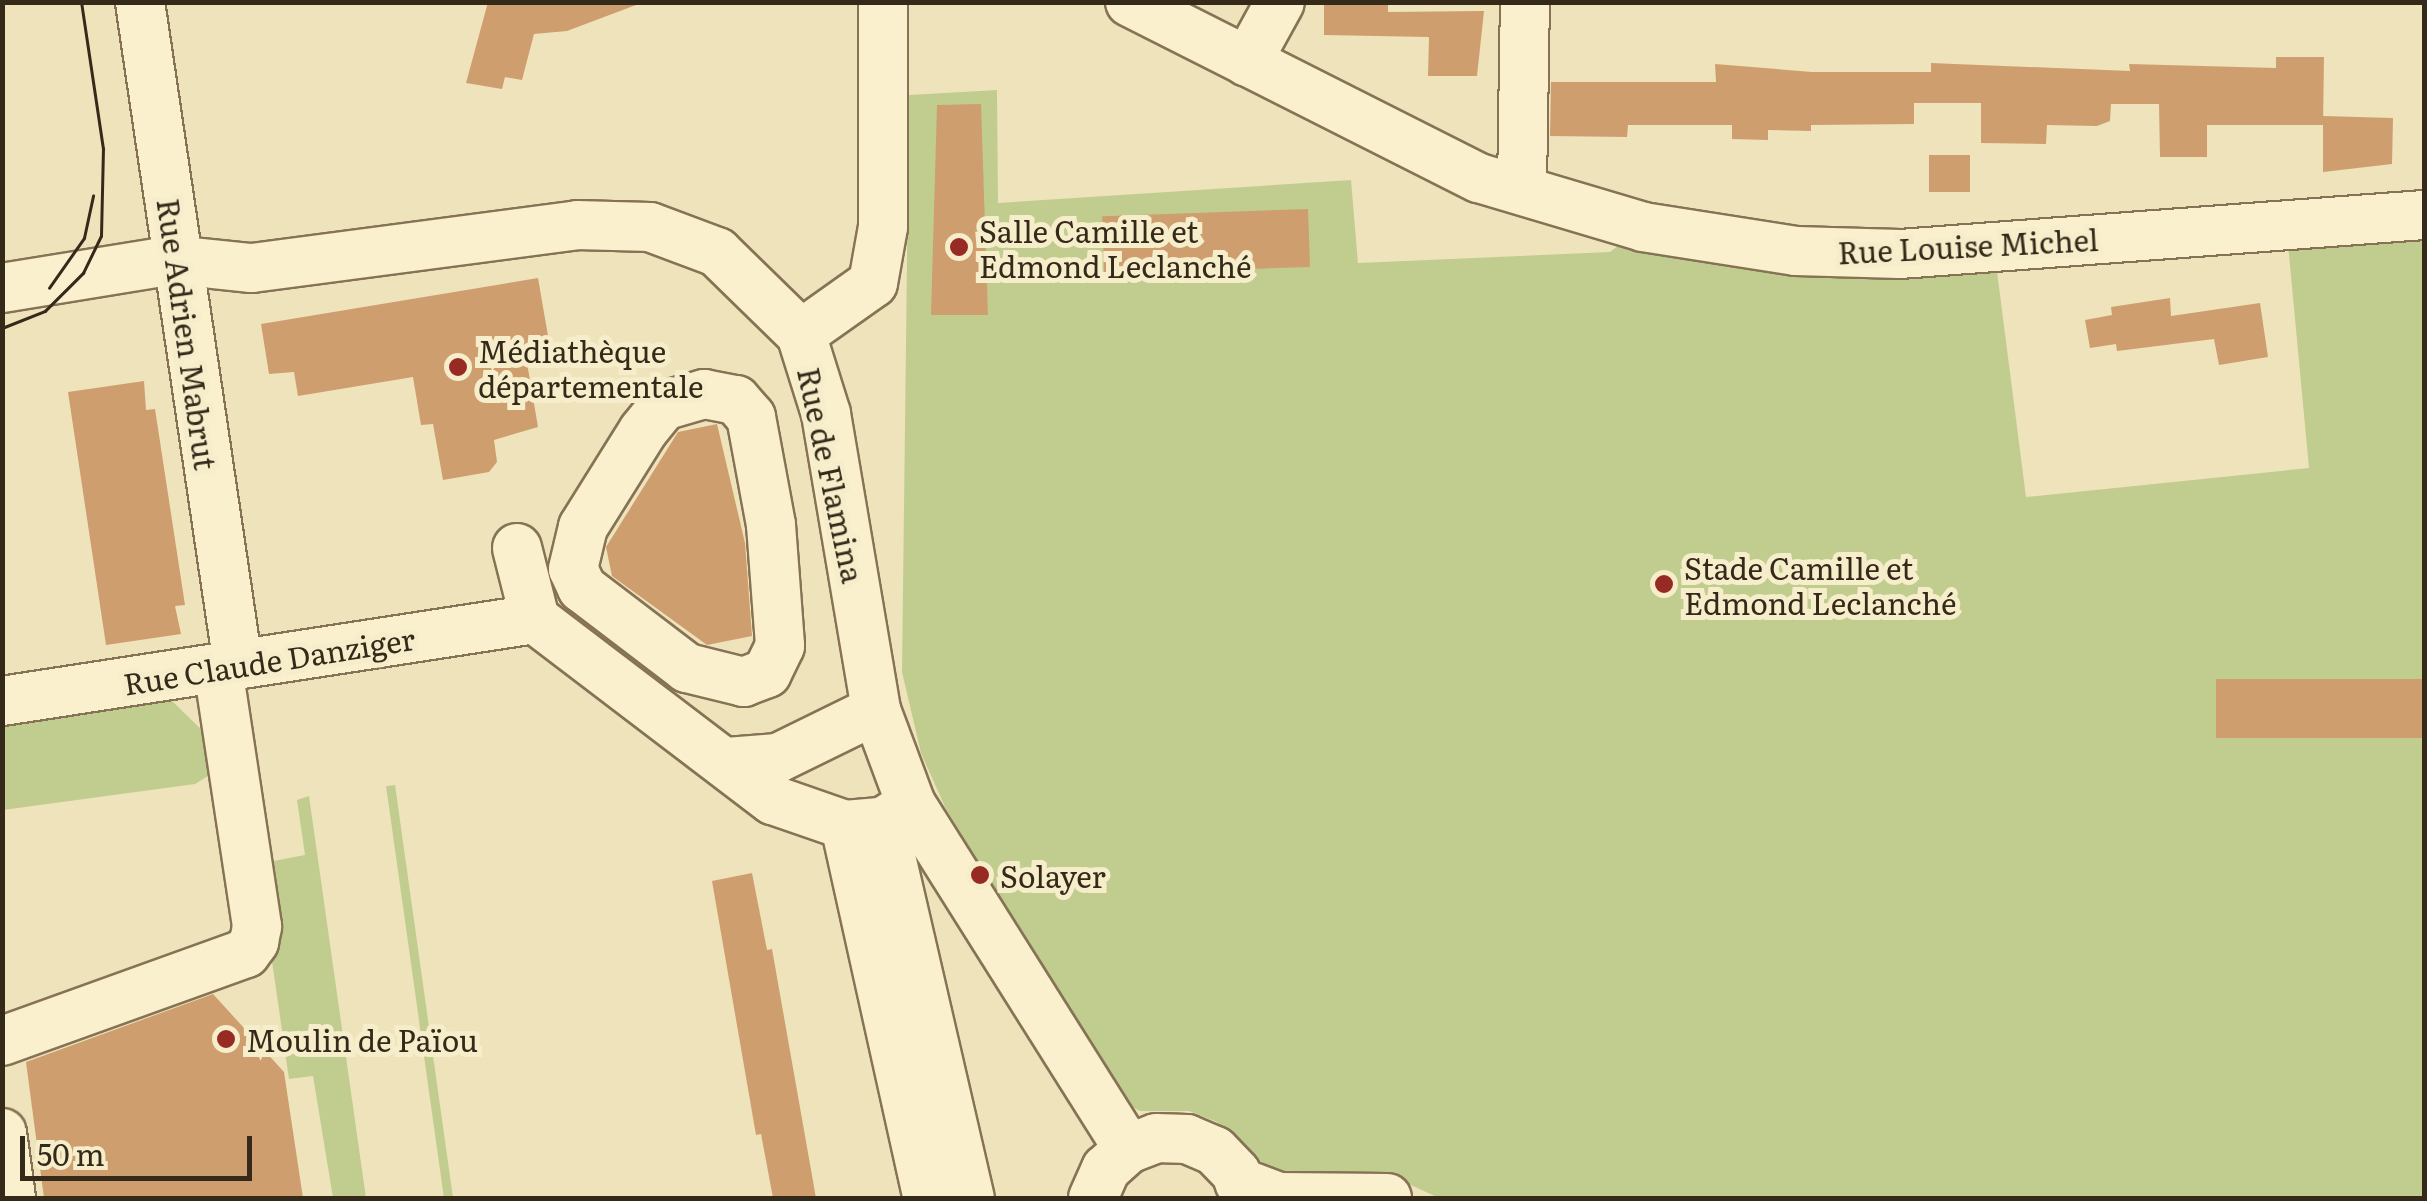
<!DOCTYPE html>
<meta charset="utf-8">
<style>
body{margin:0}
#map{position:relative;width:2427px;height:1201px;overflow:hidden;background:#efe3bb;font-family:Literata,serif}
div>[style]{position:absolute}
.green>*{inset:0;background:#c1cd8f;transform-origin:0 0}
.building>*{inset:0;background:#cf9e6f;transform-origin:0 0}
.roads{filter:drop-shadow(2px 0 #867355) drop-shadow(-2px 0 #867355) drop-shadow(0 2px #867355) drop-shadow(0 -2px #867355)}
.minor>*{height:48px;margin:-24px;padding:0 24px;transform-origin:24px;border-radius:24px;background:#faf0ce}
.tram>*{height:2.5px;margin:-1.25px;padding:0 1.25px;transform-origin:1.25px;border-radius:1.25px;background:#35291a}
.dots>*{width:28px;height:28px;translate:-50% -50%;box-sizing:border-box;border:5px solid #f6edcb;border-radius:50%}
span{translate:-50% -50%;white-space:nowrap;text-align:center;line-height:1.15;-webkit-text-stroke:10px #f6edcb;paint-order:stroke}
.poi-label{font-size:30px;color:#35291a}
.left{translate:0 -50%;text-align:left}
.street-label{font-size:30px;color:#35291a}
.frame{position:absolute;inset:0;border:5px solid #35291a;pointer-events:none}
.scale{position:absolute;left:20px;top:1136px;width:232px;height:45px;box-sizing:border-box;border:5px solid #35291a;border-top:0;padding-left:12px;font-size:30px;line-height:35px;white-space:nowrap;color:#35291a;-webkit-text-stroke:8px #f6edcb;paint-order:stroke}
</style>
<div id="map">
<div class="green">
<div style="clip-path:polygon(997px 90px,998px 203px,1351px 180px,1358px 263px,1610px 252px,1643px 227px,1994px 248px,2026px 497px,2309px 468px,2286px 223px,2424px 215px,2424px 1198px,1439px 1198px,1400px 1180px,1366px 1175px,1275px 1174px,1217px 1122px,1189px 1111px,1140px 1111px,1124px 1103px,945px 807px,921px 753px,902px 672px,909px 95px)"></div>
<div style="clip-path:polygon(171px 700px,208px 736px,216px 771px,195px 784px,3px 810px,2px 725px)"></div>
<div style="left:395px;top:785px;width:417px;height:9px;rotate:82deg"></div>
<div style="clip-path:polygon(309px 796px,366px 1198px,333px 1198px,313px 1076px,289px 1079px,258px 864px,305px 855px,297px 800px)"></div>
</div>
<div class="building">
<div style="clip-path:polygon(488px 2px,636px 2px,636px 5px,567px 31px,534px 34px,522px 80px,505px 77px,502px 89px,466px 83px)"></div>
<div style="clip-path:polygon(1324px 2px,1388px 2px,1388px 12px,1484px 11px,1477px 76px,1428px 76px,1429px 37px,1324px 35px)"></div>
<div style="clip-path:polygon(2276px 57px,2324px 57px,2323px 125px,2207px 125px,2207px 157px,2160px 157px,2159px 104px,2111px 104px,2110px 121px,2097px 126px,2047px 125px,2046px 144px,1981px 143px,1981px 103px,1914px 103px,1914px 124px,1811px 125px,1811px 131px,1768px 130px,1768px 140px,1732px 139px,1732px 125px,1628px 125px,1627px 137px,1550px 136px,1551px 82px,1716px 82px,1715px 64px,1812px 72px,1931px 72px,1931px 63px,2130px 71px,2129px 64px,2276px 68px)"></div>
<div style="clip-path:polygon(981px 104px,988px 315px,931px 315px,937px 105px)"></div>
<div style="clip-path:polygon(2323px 116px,2393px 118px,2392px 164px,2323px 172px)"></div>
<div style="left:1929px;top:155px;width:41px;height:37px"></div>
<div style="left:1308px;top:209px;width:58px;height:206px;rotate:88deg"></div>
<div style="clip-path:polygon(538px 278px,551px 353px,526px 357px,538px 427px,494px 440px,497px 462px,489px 472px,443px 480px,433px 424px,421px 425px,413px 377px,298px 396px,294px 372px,269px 374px,261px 324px)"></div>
<div style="clip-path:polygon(2170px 298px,2171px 316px,2260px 303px,2268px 357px,2219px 365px,2214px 339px,2117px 351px,2116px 344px,2090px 348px,2085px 320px,2112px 315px,2111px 307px)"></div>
<div style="clip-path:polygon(144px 381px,146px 410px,155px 409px,185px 605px,175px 606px,181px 634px,106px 645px,68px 392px)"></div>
<div style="clip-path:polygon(717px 424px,745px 543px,752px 636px,707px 645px,612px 576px,606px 547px,678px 432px)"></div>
<div style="left:2424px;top:679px;width:59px;height:208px;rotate:90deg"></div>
<div style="clip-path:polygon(752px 873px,767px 950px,772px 949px,816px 1198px,773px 1198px,761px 1134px,756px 1135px,712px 881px)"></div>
<div style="clip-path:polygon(213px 994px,284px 1072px,303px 1198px,44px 1198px,26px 1062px)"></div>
</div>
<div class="roads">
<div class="minor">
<div style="left:140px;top:2px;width:670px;rotate:81.59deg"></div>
<div style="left:1130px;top:2px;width:391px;rotate:26.8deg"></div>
<div style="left:1479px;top:178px;width:171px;rotate:16.6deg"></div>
<div style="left:1643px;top:227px;width:155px;rotate:8.9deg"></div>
<div style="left:1796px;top:251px;width:104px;rotate:1.7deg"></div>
<div style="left:1900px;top:254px;width:525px;rotate:-4.26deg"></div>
<div style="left:1247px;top:62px;width:68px;rotate:-61.2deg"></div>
<div style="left:1522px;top:188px;width:186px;rotate:-89.1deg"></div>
<div style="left:2px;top:288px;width:174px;rotate:-9.2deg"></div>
<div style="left:174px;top:260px;width:78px;rotate:5.9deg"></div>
<div style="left:252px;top:268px;width:328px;rotate:-7.5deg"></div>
<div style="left:577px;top:225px;width:73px;rotate:1.6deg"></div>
<div style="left:650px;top:227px;width:72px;rotate:20.5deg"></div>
<div style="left:717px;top:252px;width:117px;rotate:44.3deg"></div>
<div style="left:801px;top:334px;width:84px;rotate:72.6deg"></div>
<div style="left:826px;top:414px;width:300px;rotate:80.4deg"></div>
<div style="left:876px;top:710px;width:100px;rotate:69.6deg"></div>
<div style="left:911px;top:804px;width:408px;rotate:57.8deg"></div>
<div style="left:801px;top:334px;width:88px;rotate:-35.3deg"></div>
<div style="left:873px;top:283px;width:57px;rotate:-79.9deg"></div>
<div style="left:883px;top:227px;width:225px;rotate:-90deg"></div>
<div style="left:704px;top:394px;width:33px;rotate:11deg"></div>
<div style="left:736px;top:400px;width:23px;rotate:49deg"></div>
<div style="left:751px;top:417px;width:110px;rotate:79.5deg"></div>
<div style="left:771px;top:525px;width:121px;rotate:85.7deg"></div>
<div style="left:780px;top:646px;width:30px;rotate:116deg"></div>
<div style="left:767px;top:673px;width:25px;rotate:159deg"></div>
<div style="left:744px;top:682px;width:59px;rotate:-166.2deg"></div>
<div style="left:687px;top:668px;width:132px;rotate:-142.7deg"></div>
<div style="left:582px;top:588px;width:21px;rotate:-115deg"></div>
<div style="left:573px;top:569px;width:43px;rotate:-76.6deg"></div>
<div style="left:583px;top:527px;width:113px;rotate:-58deg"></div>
<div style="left:643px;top:431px;width:32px;rotate:-51deg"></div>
<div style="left:663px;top:406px;width:43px;rotate:-16.3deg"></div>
<div style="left:517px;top:548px;width:73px;rotate:75.8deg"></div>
<div style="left:535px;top:619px;width:299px;rotate:37.3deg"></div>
<div style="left:773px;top:800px;width:76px;rotate:19.1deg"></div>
<div style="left:845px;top:825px;width:38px;rotate:-5deg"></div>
<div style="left:883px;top:822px;width:33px;rotate:-33deg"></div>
<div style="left:2px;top:701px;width:539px;rotate:-8.75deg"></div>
<div style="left:727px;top:762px;width:51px;rotate:-4.5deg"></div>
<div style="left:778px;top:758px;width:109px;rotate:-26.1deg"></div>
<div style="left:883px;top:822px;width:386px;rotate:77deg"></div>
<div style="left:845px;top:825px;width:382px;rotate:77.5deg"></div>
<div style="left:2px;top:1041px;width:259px;rotate:-19.8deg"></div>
<div style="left:246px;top:953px;width:14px;rotate:-54deg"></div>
<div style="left:254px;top:942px;width:16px;rotate:-79deg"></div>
<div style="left:257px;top:926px;width:261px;rotate:-98.6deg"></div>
<div style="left:2px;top:1133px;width:66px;rotate:82.1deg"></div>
<div style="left:1239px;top:1182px;width:43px;rotate:20.6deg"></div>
<div style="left:1279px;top:1197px;width:108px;rotate:0.5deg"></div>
<div style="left:1093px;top:1198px;width:32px;rotate:-66deg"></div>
<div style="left:1106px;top:1169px;width:30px;rotate:-42deg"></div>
<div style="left:1128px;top:1149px;width:30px;rotate:-21deg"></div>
<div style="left:1156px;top:1138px;width:31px;rotate:2deg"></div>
<div style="left:1187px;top:1139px;width:30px;rotate:23deg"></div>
<div style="left:1215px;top:1151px;width:30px;rotate:46deg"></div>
<div style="left:1236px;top:1173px;width:27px;rotate:68deg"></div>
</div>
</div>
<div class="tram">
<div style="left:49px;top:288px;width:61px;rotate:-55deg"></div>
<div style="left:84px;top:238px;width:43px;rotate:-77.9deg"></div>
<div style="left:2px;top:328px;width:46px;rotate:-21.6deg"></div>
<div style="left:45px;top:311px;width:54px;rotate:-45deg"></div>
<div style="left:83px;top:273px;width:41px;rotate:-64.1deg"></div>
<div style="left:101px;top:236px;width:87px;rotate:-88.7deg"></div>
<div style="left:103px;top:149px;width:149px;rotate:-98.5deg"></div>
</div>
<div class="dots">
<div style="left:959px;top:247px;background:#972b23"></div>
<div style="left:458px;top:367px;background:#972b23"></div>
<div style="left:1664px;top:584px;background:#972b23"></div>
<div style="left:980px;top:875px;background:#972b23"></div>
<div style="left:226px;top:1039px;background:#972b23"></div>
</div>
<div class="poi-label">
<span class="left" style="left:979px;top:247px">Salle Camille et<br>Edmond Leclanché</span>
<span class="left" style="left:478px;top:367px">Médiathèque<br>départementale</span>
<span class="left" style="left:1684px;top:584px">Stade Camille et<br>Edmond Leclanché</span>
<span class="left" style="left:1000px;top:875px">Solayer</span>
<span class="left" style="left:246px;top:1039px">Moulin de Païou</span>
</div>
<div class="street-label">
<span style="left:1968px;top:245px;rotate:-3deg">Rue Louise Michel</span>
<span style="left:188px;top:334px;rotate:82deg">Rue Adrien Mabrut</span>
<span style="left:832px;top:475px;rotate:78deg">Rue de Flamina</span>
<span style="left:269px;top:660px;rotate:-9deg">Rue Claude Danziger</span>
</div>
<div class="frame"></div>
<div class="scale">50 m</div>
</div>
